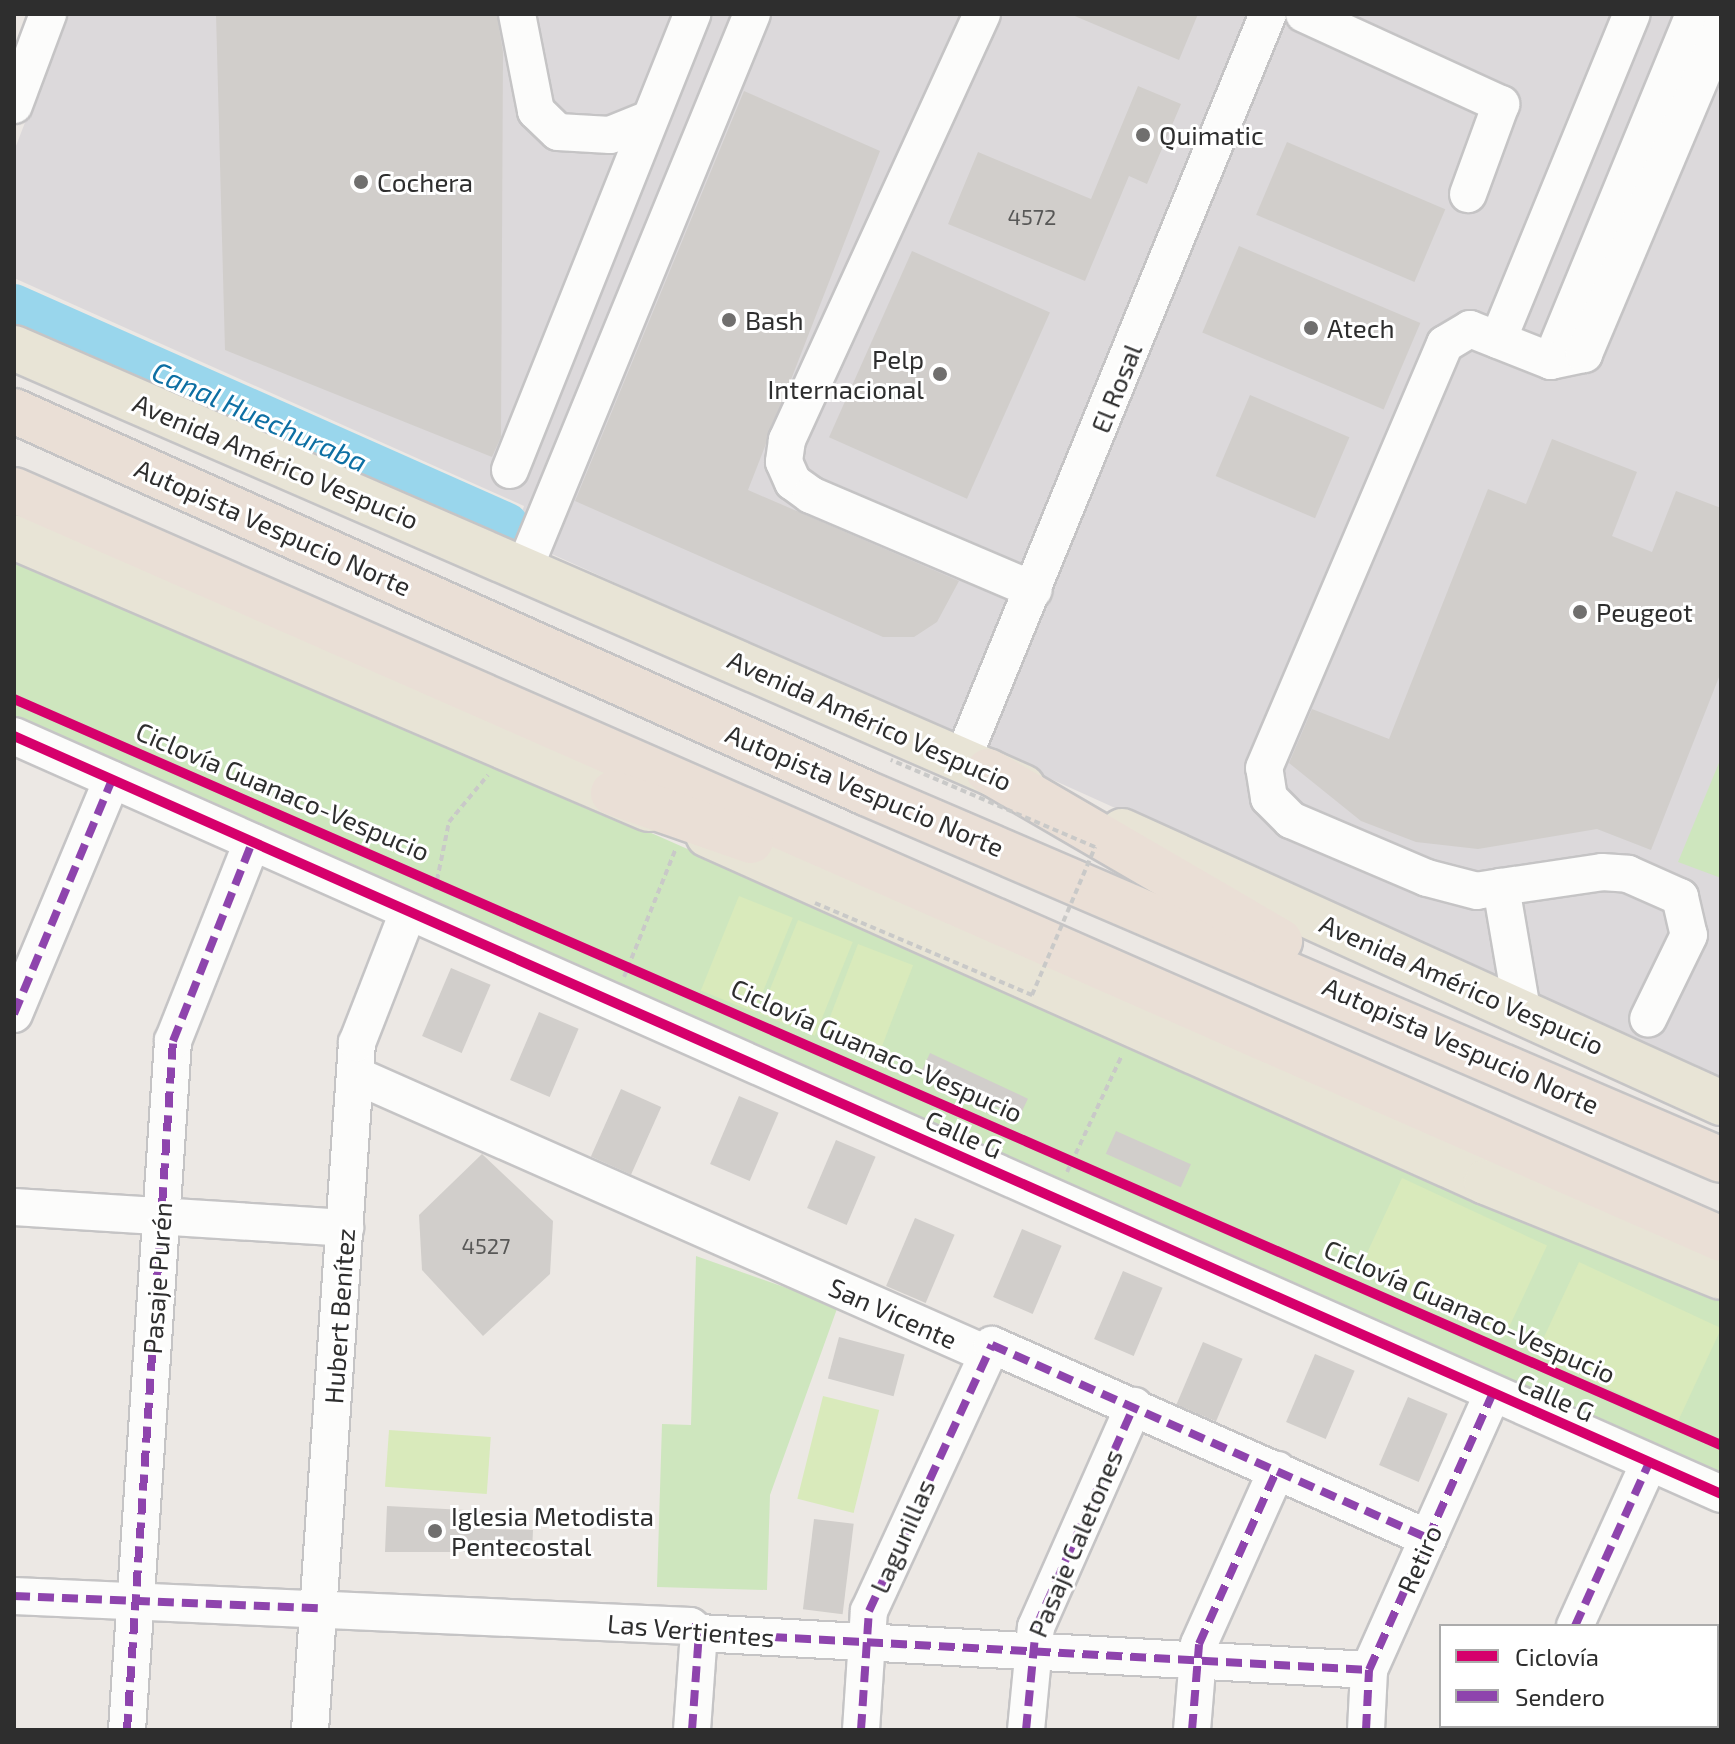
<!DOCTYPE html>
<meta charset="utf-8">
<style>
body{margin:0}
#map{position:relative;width:1735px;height:1744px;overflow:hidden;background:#ece8e4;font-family:"Exo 2",sans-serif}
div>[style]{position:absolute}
.industrial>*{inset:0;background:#dcd9db}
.green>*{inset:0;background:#cee6be}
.pitch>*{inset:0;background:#d9eabb;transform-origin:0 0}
.river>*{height:44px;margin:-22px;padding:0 22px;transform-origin:22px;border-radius:22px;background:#99d6ec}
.building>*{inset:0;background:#d1cecb;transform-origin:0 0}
.path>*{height:4px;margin-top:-2px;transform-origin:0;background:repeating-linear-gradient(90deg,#c9c9c8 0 6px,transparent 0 10px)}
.roads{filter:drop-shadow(2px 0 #c5c4c5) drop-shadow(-2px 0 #c5c4c5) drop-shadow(0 2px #c5c4c5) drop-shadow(0 -2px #c5c4c5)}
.minor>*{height:36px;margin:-18px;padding:0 18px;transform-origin:18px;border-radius:18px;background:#fcfcfb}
.major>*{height:44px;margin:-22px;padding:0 22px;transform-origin:22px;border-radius:22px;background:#e8e4d6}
.highway>*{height:44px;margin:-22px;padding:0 22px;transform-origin:22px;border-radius:22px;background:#eadfd6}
.path-bridge>*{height:4px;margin-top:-2px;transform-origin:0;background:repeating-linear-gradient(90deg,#c9c9c8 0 6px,transparent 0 10px)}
.quiet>*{height:8px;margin-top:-4px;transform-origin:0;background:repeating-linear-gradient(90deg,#8e44ad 0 16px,transparent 0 24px)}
.cycleway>*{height:10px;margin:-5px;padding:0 5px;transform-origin:5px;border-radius:5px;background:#d6006c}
.dots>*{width:22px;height:22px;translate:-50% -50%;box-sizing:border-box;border:4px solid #fff;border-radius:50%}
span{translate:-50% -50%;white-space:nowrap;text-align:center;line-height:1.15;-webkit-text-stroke:6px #fff;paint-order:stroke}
.number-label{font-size:22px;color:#585857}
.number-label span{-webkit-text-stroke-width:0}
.poi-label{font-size:26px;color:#2e2e2e}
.left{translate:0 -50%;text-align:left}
.right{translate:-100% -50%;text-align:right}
.street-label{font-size:26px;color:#2e2e2e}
.water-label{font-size:28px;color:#0d6fa3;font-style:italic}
.frame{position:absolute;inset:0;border:16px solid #2e2e2e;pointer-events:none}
.legend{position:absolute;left:1439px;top:1624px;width:280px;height:104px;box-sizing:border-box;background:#fff;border:2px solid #ababab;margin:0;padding:10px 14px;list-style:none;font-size:24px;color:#2e2e2e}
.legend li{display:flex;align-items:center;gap:16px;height:40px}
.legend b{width:40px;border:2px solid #ababab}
</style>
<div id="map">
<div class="industrial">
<div style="clip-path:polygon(67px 14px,1721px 14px,1721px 1081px,514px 537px,524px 506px,14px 278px,14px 151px)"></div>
</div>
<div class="green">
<div style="clip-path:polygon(14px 552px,1479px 1198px,1721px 1296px,1721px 1483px,14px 716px)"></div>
<div style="clip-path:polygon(1721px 758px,1721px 878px,1678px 862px)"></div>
<div style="clip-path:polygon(696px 1256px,838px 1306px,770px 1495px,767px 1590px,657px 1587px,662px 1424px,691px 1425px)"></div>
</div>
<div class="pitch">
<div style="left:739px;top:896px;width:58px;height:102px;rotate:22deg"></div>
<div style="left:798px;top:920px;width:59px;height:101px;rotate:22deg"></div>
<div style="left:858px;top:944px;width:59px;height:101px;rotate:21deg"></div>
<div style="left:1402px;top:1178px;width:160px;height:101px;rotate:25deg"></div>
<div style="left:1579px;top:1262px;width:157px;height:102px;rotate:25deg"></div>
<div style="left:823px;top:1396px;width:58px;height:106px;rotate:14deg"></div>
<div style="left:389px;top:1430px;width:102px;height:57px;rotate:4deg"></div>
</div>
<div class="river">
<div style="left:14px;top:306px;width:539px;rotate:23.95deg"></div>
</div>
<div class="building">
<div style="clip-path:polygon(216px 14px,497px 14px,503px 52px,501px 437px,492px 457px,225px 350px)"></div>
<div style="clip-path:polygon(1070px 14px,1198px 14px,1179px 60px)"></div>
<div style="clip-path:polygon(1138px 86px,1181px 104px,1147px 184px,1129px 176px,1085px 281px,948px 224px,978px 152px,1091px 199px)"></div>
<div style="clip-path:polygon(744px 91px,880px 151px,748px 490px,959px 581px,937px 622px,914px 637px,883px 637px,575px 501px)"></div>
<div style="left:1287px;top:142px;width:172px;height:79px;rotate:23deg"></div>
<div style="left:1239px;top:246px;width:197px;height:94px;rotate:23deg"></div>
<div style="left:912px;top:251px;width:151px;height:204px;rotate:24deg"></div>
<div style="left:1250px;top:395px;width:108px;height:88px;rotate:23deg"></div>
<div style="clip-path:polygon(1552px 439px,1637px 472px,1612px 536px,1652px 552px,1676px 491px,1721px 508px,1721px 672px,1651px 850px,1597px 829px,1478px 849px,1416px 842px,1361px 821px,1289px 763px,1312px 709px,1389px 739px,1488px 489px,1526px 504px)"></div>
<div style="left:451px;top:968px;width:43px;height:74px;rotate:23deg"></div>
<div style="left:539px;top:1012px;width:43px;height:74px;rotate:23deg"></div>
<div style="left:930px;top:1053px;width:108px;height:21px;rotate:25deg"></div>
<div style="left:621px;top:1089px;width:44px;height:74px;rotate:24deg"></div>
<div style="left:739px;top:1096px;width:43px;height:74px;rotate:23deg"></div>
<div style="left:1116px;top:1131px;width:82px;height:25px;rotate:24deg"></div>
<div style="left:836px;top:1140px;width:43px;height:74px;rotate:23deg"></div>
<div style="clip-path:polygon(482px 1154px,553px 1221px,550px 1274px,483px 1336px,422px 1270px,419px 1215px)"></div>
<div style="left:915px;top:1218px;width:43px;height:74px;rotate:23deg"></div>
<div style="left:1022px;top:1229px;width:43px;height:74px;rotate:23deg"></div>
<div style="left:1123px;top:1271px;width:43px;height:74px;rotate:23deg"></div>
<div style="left:839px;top:1337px;width:68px;height:43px;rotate:15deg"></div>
<div style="left:1203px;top:1342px;width:43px;height:68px;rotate:23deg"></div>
<div style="left:1315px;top:1354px;width:43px;height:74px;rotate:23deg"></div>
<div style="left:1408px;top:1397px;width:43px;height:74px;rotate:23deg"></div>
<div style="clip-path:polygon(387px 1506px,484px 1511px,484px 1529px,533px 1530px,532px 1552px,385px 1552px)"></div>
<div style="left:814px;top:1519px;width:40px;height:91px;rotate:7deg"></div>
</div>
<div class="path">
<div style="left:435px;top:890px;width:69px;rotate:-78.4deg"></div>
<div style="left:449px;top:822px;width:61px;rotate:-50.3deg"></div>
<div style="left:624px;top:977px;width:139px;rotate:-68deg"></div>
<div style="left:1067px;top:1172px;width:127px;rotate:-64.8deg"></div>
</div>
<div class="roads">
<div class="minor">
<div style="left:517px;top:14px;width:99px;rotate:78.9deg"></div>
<div style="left:536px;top:111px;width:30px;rotate:44deg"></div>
<div style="left:558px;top:132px;width:52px;rotate:3.3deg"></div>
<div style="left:610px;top:135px;width:42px;rotate:-22.3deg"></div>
<div style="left:982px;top:14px;width:469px;rotate:114.6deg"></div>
<div style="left:787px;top:440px;width:22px;rotate:98deg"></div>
<div style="left:784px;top:462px;width:22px;rotate:66deg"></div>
<div style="left:793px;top:482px;width:22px;rotate:36deg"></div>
<div style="left:811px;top:495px;width:242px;rotate:23.1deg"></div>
<div style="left:1304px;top:14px;width:217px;rotate:24.6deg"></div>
<div style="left:1501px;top:104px;width:96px;rotate:110.1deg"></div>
<div style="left:14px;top:105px;width:97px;rotate:-69.5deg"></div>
<div style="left:1498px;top:340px;width:352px;rotate:-67.7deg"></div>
<div style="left:1551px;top:361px;width:375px;rotate:-67.6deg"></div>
<div style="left:510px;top:470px;width:491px;rotate:-68.2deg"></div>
<div style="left:524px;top:569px;width:600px;rotate:-67.67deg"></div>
<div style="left:14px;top:736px;width:1868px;rotate:23.94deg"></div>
<div style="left:962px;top:760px;width:806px;rotate:-67.7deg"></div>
<div style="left:1501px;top:887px;width:102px;rotate:-8.4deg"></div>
<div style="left:1602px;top:872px;width:26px;rotate:4deg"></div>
<div style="left:1628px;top:874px;width:57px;rotate:23.9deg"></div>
<div style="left:1680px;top:897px;width:39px;rotate:77deg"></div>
<div style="left:1689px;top:935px;width:93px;rotate:116deg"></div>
<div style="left:1522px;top:1010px;width:125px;rotate:-99.7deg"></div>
<div style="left:1501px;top:887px;width:24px;rotate:171deg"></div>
<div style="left:1477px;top:891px;width:52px;rotate:-165.4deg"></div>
<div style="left:1427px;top:878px;width:148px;rotate:-156.9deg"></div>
<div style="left:1291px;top:820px;width:31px;rotate:-135deg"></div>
<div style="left:1269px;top:798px;width:30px;rotate:-99deg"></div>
<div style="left:1264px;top:768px;width:461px;rotate:-66.9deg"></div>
<div style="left:1445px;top:344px;width:29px;rotate:-31deg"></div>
<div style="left:1470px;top:329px;width:87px;rotate:21.6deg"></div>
<div style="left:1551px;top:361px;width:34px;rotate:-12deg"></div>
<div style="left:1584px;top:354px;width:353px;rotate:-67.1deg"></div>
<div style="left:14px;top:1014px;width:254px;rotate:-67.3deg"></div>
<div style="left:355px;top:1075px;width:688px;rotate:23.84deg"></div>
<div style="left:14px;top:1207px;width:332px;rotate:3.6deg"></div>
<div style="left:14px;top:1596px;width:677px;rotate:2.54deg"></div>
<div style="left:690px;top:1626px;width:11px;rotate:38deg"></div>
<div style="left:699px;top:1633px;width:671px;rotate:3.16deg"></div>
<div style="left:1575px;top:1626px;width:179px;rotate:-65.6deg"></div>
<div style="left:1717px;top:1702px;width:10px;rotate:-66deg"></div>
<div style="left:127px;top:1730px;width:691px;rotate:-86.18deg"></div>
<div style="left:173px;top:1041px;width:214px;rotate:-68.3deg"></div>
<div style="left:310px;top:1730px;width:689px;rotate:-86.09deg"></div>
<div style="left:357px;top:1043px;width:141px;rotate:-68.7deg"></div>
<div style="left:692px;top:1730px;width:97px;rotate:-85.9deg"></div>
<div style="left:861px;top:1730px;width:119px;rotate:-86.2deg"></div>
<div style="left:869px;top:1611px;width:293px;rotate:-65.2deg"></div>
<div style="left:992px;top:1345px;width:477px;rotate:23.9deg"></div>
<div style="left:1026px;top:1730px;width:103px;rotate:-84.5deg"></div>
<div style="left:1036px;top:1627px;width:242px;rotate:-66.1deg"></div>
<div style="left:1192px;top:1730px;width:86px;rotate:-85.3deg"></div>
<div style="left:1199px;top:1644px;width:191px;rotate:-65.9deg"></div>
<div style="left:1366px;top:1730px;width:60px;rotate:-87.1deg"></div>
<div style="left:1369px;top:1670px;width:303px;rotate:-65.9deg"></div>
<div style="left:1535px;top:1730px;width:4px;rotate:-76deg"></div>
<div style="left:1703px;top:1730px;width:4px;rotate:-63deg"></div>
</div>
<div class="major">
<div style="left:14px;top:348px;width:1100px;rotate:23.51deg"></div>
<div style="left:14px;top:537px;width:691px;rotate:23.19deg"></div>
<div style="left:1122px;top:831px;width:658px;rotate:24.42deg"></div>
<div style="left:708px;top:835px;width:852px;rotate:24.04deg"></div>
<div style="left:1486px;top:1182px;width:253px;rotate:22deg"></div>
</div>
<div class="highway">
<div style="left:14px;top:411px;width:934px;rotate:24.15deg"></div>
<div style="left:866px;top:793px;width:930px;rotate:23.23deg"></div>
<div style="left:14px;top:490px;width:1864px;rotate:23.69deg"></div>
<div style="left:988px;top:771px;width:338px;rotate:30.2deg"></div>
<div style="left:613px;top:793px;width:146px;rotate:19.2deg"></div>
</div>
</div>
<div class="path-bridge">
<div style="left:815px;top:903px;width:236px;rotate:23deg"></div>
<div style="left:1032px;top:995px;width:161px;rotate:-66.9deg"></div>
<div style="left:1095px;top:847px;width:222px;rotate:-156.9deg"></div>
</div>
<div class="quiet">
<div style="left:14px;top:1014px;width:254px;rotate:-67.3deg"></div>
<div style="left:14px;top:1596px;width:305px;rotate:2.3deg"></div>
<div style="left:690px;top:1626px;width:11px;rotate:38deg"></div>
<div style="left:699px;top:1633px;width:671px;rotate:3.16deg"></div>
<div style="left:1575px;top:1626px;width:179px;rotate:-65.6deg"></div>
<div style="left:1717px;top:1702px;width:10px;rotate:-66deg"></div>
<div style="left:127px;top:1730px;width:691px;rotate:-86.18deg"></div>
<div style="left:173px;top:1041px;width:214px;rotate:-68.3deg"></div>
<div style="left:692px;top:1730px;width:97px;rotate:-85.9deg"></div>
<div style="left:861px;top:1730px;width:119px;rotate:-86.2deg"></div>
<div style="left:869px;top:1611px;width:293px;rotate:-65.2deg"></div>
<div style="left:992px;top:1345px;width:477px;rotate:23.9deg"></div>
<div style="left:1026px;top:1730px;width:103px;rotate:-84.5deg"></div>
<div style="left:1036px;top:1627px;width:242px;rotate:-66.1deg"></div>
<div style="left:1192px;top:1730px;width:86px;rotate:-85.3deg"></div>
<div style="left:1199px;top:1644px;width:191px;rotate:-65.9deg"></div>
<div style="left:1366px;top:1730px;width:60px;rotate:-87.1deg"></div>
<div style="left:1369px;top:1670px;width:303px;rotate:-65.9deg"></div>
<div style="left:1535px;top:1730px;width:4px;rotate:-76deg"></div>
<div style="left:1703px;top:1730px;width:4px;rotate:-63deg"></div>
</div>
<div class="cycleway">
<div style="left:14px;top:699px;width:1863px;rotate:23.61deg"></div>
<div style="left:14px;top:736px;width:1868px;rotate:23.94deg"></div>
</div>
<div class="dots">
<div style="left:1143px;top:135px;background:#706f6e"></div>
<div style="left:361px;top:182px;background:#706f6e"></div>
<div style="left:729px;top:320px;background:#706f6e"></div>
<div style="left:1311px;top:328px;background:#706f6e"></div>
<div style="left:940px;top:374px;background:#706f6e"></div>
<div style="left:1580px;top:612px;background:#706f6e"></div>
<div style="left:435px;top:1531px;background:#706f6e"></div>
</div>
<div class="number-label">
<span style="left:1032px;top:217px">4572</span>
<span style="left:486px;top:1246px">4527</span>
</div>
<div class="poi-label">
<span class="left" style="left:1159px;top:135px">Quimatic</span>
<span class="left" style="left:377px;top:182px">Cochera</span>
<span class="left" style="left:745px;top:320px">Bash</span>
<span class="left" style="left:1327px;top:328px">Atech</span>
<span class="right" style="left:924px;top:374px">Pelp<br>Internacional</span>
<span class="left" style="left:1596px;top:612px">Peugeot</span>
<span class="left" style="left:451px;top:1531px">Iglesia Metodista<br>Pentecostal</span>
</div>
<div class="street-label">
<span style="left:1116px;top:388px;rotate:-68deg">El Rosal</span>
<span style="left:276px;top:461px;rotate:23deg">Avenida Américo Vespucio</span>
<span style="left:273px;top:527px;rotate:24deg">Autopista Vespucio Norte</span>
<span style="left:870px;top:720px;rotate:24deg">Avenida Américo Vespucio</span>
<span style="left:865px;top:790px;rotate:23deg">Autopista Vespucio Norte</span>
<span style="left:283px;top:791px;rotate:23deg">Ciclovía Guanaco-Vespucio</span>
<span style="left:1462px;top:984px;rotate:24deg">Avenida Américo Vespucio</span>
<span style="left:1461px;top:1045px;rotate:24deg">Autopista Vespucio Norte</span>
<span style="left:877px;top:1050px;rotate:24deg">Ciclovía Guanaco-Vespucio</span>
<span style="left:964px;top:1134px;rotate:24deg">Calle G</span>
<span style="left:157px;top:1278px;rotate:-86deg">Pasaje Purén</span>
<span style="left:1470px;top:1311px;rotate:24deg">Ciclovía Guanaco-Vespucio</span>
<span style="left:893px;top:1313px;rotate:24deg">San Vicente</span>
<span style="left:339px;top:1316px;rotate:-86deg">Hubert Benítez</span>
<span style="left:1556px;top:1397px;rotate:24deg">Calle G</span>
<span style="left:902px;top:1536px;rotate:-66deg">Lagunillas</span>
<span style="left:1075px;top:1543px;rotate:-67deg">Pasaje Caletones</span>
<span style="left:1419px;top:1559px;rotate:-66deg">Retiro</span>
<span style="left:691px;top:1630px;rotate:5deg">Las Vertientes</span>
</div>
<div class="water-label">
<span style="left:260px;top:416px;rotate:24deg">Canal Huechuraba</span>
</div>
<div class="frame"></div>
<ul class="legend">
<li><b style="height:10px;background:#d6006c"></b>Ciclovía</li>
<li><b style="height:10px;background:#8e44ad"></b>Sendero</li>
</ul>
</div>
